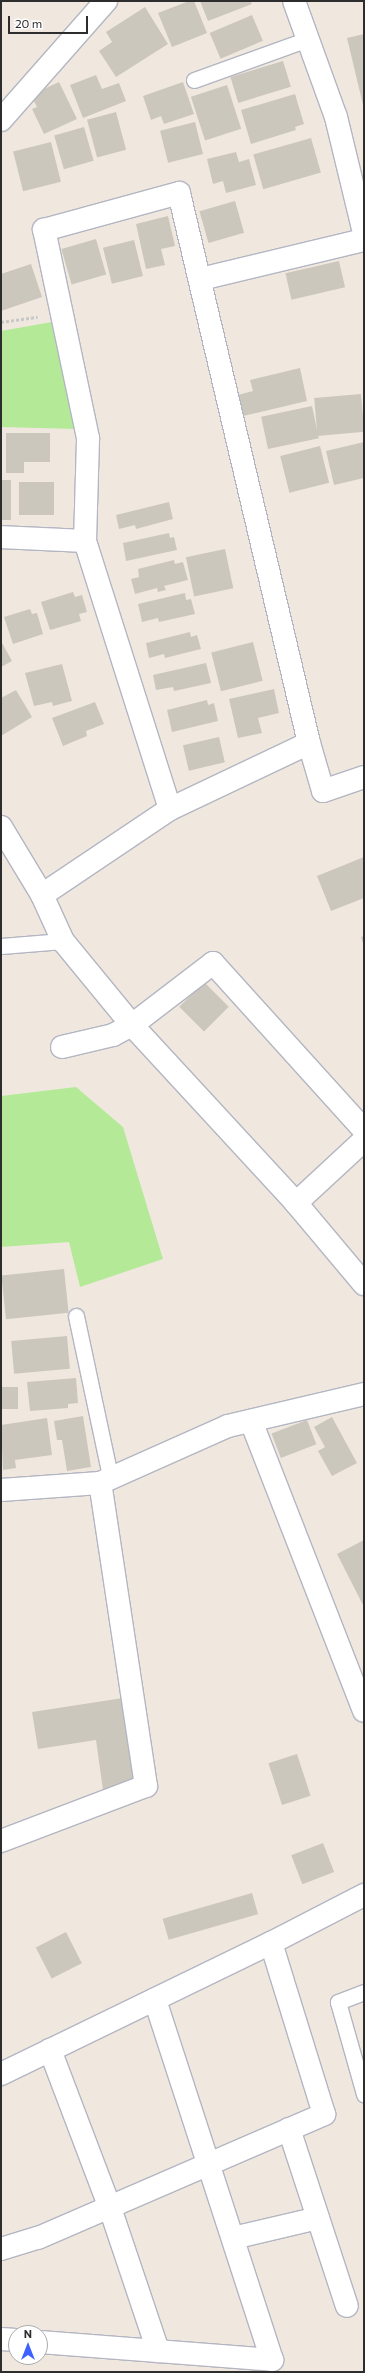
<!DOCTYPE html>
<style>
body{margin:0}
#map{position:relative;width:365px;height:2373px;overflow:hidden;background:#f0e8df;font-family:Commissioner,sans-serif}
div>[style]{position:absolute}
.green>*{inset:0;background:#b4e998}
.building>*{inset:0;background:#cbc7bd;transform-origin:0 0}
.path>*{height:2.5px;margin-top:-1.25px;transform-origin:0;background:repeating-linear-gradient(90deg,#c8c8c8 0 3px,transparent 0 5px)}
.roads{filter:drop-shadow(1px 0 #b3b6c2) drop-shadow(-1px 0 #b3b6c2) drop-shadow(0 1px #b3b6c2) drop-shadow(0 -1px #b3b6c2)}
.lane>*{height:15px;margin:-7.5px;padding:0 7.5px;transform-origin:7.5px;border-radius:7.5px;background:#fff}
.street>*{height:22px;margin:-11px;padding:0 11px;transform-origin:11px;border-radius:11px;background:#fff}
.secondary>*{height:22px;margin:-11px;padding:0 11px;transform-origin:11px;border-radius:11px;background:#fff}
span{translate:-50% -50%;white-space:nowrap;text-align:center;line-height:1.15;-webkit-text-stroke:3px #fff;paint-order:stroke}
.frame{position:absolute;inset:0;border:2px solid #2d2d2d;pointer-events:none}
.north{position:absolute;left:8px;top:2325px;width:40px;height:40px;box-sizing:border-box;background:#fff;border:1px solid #ababab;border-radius:50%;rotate:0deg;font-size:11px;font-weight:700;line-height:16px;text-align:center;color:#2d2d2d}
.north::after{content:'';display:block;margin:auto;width:14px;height:18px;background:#3d62ff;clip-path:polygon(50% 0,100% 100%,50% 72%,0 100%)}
.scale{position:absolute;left:8px;top:16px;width:80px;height:18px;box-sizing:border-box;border:2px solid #2d2d2d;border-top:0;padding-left:5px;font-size:12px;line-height:14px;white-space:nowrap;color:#2d2d2d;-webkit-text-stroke:3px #fff;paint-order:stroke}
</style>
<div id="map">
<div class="green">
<div style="clip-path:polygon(52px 322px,76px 429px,1px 427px,1px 331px)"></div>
<div style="clip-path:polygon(76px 1087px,123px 1127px,163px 1259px,80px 1287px,69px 1242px,1px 1247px,1px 1096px)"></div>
</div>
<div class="building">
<div style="clip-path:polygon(189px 1px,194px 1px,207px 33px,172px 47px,158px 13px)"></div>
<div style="clip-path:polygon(200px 1px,250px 1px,252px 4px,208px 21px)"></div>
<div style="clip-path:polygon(145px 7px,168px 44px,116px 77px,99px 51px,112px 42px,106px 32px)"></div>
<div style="left:252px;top:15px;width:28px;height:46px;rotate:67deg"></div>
<div style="clip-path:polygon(364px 34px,364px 105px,363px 105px,347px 38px)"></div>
<div style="left:283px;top:61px;width:27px;height:55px;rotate:73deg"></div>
<div style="clip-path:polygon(96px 75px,102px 89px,119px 83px,126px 101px,83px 118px,70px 85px)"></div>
<div style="clip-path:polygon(59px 82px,77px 119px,44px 134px,32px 109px,37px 107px,31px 95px)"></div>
<div style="clip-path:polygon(183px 82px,194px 114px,164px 124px,161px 116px,151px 120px,143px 96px)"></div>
<div style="left:227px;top:85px;width:46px;height:38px;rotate:72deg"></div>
<div style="clip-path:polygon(295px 94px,304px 124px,295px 127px,296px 130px,251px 144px,241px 110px)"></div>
<div style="left:116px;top:112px;width:39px;height:30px;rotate:75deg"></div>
<div style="left:195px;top:122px;width:33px;height:36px;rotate:76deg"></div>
<div style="left:84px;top:127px;width:35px;height:31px;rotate:74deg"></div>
<div style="left:311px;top:138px;width:36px;height:60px;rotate:74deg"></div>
<div style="left:51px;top:142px;width:41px;height:39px;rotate:76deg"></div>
<div style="clip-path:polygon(236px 152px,239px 162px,249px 159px,256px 185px,226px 193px,223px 181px,213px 184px,207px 159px)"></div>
<div style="left:235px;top:201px;width:33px;height:37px;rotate:74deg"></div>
<div style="clip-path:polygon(168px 216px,175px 246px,161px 249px,165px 265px,146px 269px,136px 224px)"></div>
<div style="left:96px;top:239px;width:37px;height:36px;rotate:74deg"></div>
<div style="left:134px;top:240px;width:37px;height:32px;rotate:76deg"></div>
<div style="left:339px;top:261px;width:27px;height:55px;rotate:77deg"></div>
<div style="clip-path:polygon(31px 264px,42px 297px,1px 311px,1px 274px)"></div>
<div style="clip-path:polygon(300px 368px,307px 401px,243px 416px,238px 395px,253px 391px,250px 380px)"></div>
<div style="left:361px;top:394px;width:38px;height:47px;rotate:85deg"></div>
<div style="left:312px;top:406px;width:33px;height:52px;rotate:78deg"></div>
<div style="clip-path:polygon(6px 433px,50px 433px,50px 462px,24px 462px,24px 473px,6px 473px)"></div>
<div style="clip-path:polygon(364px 442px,364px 478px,334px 485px,326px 451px)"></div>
<div style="left:320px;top:446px;width:38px;height:41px;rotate:76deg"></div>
<div style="left:1px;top:480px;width:10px;height:40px"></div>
<div style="left:19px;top:482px;width:35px;height:33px"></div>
<div style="clip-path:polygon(169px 502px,173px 519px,136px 529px,135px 525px,119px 529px,116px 515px)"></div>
<div style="clip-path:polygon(169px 533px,170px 538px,174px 537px,177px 550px,126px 561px,123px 543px)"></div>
<div style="left:225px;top:549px;width:40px;height:40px;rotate:78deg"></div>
<div style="clip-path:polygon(174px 560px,175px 564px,183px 562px,188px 580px,164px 586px,166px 590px,158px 592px,157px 588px,135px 594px,131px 579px,139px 577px,138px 569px)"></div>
<div style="clip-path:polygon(73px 592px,75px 597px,82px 595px,87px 612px,79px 614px,81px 621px,50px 630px,41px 602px)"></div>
<div style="clip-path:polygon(185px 593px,186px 600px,191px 599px,195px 614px,159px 622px,158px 618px,142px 622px,138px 604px)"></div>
<div style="clip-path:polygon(30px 609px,32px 614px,37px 613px,43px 634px,13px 644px,4px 617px)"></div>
<div style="clip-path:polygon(190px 632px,191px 637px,197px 635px,201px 649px,165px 658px,164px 654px,149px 658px,146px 643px)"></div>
<div style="clip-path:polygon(1px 641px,12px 661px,1px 667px)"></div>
<div style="left:253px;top:642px;width:40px;height:43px;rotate:76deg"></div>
<div style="clip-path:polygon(206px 663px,211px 683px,174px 691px,173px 687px,156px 690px,153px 675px)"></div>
<div style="clip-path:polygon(62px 664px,72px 701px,53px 706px,52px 702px,34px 706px,25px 673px)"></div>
<div style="clip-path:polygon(274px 689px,279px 713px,258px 718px,262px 733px,238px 738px,229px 699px)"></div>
<div style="clip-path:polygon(16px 690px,32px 717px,1px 736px,1px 698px)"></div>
<div style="clip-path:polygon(207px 700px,208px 705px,214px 703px,218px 721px,172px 732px,167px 710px)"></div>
<div style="clip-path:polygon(95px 702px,104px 724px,86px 731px,87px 736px,63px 746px,52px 718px)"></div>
<div style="left:219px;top:737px;width:26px;height:37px;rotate:77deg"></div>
<div style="clip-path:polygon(364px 857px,364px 898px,331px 911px,317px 876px)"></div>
<div style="clip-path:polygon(364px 936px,364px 946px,361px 937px)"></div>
<div style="left:204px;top:982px;width:35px;height:35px;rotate:45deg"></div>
<div style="left:64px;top:1269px;width:44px;height:63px;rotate:84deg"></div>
<div style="left:67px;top:1336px;width:33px;height:56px;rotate:85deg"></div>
<div style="clip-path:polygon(76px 1378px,78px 1403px,68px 1404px,68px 1408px,30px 1411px,27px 1382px)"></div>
<div style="left:1px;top:1387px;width:17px;height:22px"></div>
<div style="clip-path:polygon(83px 1416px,91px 1467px,67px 1471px,62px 1440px,57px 1440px,54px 1421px)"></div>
<div style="clip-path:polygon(332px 1417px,357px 1463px,332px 1476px,318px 1451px,325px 1447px,314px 1427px)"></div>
<div style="clip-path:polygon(47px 1418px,52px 1455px,15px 1460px,16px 1468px,3px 1470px,1px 1425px)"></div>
<div style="left:307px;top:1420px;width:26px;height:38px;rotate:69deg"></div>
<div style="clip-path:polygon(364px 1540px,364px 1607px,337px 1554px)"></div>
<div style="clip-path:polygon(123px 1698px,136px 1785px,103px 1790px,96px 1740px,38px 1749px,32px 1712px)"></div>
<div style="left:297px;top:1754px;width:44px;height:30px;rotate:72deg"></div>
<div style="left:323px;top:1843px;width:31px;height:34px;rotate:69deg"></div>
<div style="left:252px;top:1893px;width:22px;height:93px;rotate:74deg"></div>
<div style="left:66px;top:1932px;width:35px;height:34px;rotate:63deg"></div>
</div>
<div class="path">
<div style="left:1px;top:322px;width:37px;rotate:-8deg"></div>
</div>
<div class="roads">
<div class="lane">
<div style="left:194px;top:80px;width:121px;rotate:-19.8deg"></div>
<div style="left:1px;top:946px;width:62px;rotate:-4.6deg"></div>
<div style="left:76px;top:1316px;width:168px;rotate:78deg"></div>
<div style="left:364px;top:1992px;width:28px;rotate:159deg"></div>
<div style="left:338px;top:2002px;width:96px;rotate:74.2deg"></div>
</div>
<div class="street">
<div style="left:201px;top:279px;width:168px;rotate:-13.5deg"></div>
<div style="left:1px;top:537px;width:84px;rotate:2.7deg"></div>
<div style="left:170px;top:809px;width:281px;rotate:-107.6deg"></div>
<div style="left:85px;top:541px;width:103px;rotate:-88.3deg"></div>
<div style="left:88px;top:438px;width:213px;rotate:-101.9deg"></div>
<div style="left:44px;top:230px;width:140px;rotate:-15.3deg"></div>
<div style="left:179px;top:193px;width:565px;rotate:76.7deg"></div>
<div style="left:309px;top:743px;width:50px;rotate:73.7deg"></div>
<div style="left:323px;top:791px;width:43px;rotate:-18.9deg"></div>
<div style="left:1px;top:827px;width:79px;rotate:58.9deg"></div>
<div style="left:42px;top:895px;width:51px;rotate:65.5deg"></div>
<div style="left:63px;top:941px;width:109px;rotate:50.6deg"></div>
<div style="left:132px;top:1025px;width:242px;rotate:47.3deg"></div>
<div style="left:296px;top:1203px;width:106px;rotate:50deg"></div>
<div style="left:42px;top:895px;width:154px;rotate:-33.9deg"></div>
<div style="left:170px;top:809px;width:154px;rotate:-25.4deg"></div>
<div style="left:62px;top:1047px;width:52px;rotate:-13.2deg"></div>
<div style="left:113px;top:1035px;width:21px;rotate:-28deg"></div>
<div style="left:132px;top:1025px;width:102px;rotate:-37.4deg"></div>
<div style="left:213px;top:963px;width:225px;rotate:47.9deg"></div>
<div style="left:296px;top:1203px;width:93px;rotate:-42.8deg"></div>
<div style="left:251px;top:1421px;width:311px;rotate:68.7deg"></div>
<div style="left:1px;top:1490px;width:99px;rotate:-4deg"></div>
<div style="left:100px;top:1483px;width:140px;rotate:-24deg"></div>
<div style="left:228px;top:1426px;width:140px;rotate:-13.2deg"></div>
<div style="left:1px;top:1841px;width:155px;rotate:-20.8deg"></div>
<div style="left:146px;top:1786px;width:306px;rotate:-98.6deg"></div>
<div style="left:50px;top:2050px;width:169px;rotate:69.2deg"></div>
<div style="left:110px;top:2208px;width:151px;rotate:71.4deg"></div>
<div style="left:289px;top:2129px;width:186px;rotate:71.9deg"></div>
<div style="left:233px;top:2238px;width:87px;rotate:-13.2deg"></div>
<div style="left:1px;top:2249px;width:39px;rotate:-17deg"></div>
<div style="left:38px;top:2238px;width:312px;rotate:-23.4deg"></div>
<div style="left:324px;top:2114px;width:179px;rotate:-107.2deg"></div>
<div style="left:1px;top:2339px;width:15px;rotate:4deg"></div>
<div style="left:40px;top:2342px;width:233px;rotate:4.4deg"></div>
<div style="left:272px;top:2360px;width:379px;rotate:-108deg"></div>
</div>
<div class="secondary">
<div style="left:294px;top:1px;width:123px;rotate:70.1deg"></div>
<div style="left:336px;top:117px;width:119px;rotate:76.4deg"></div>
<div style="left:1px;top:120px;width:159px;rotate:-48.6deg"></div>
<div style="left:1px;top:2074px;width:300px;rotate:-25.9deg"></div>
<div style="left:271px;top:1943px;width:105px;rotate:-27.3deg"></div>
</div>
</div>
<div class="frame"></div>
<div class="north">N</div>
<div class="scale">20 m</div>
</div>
